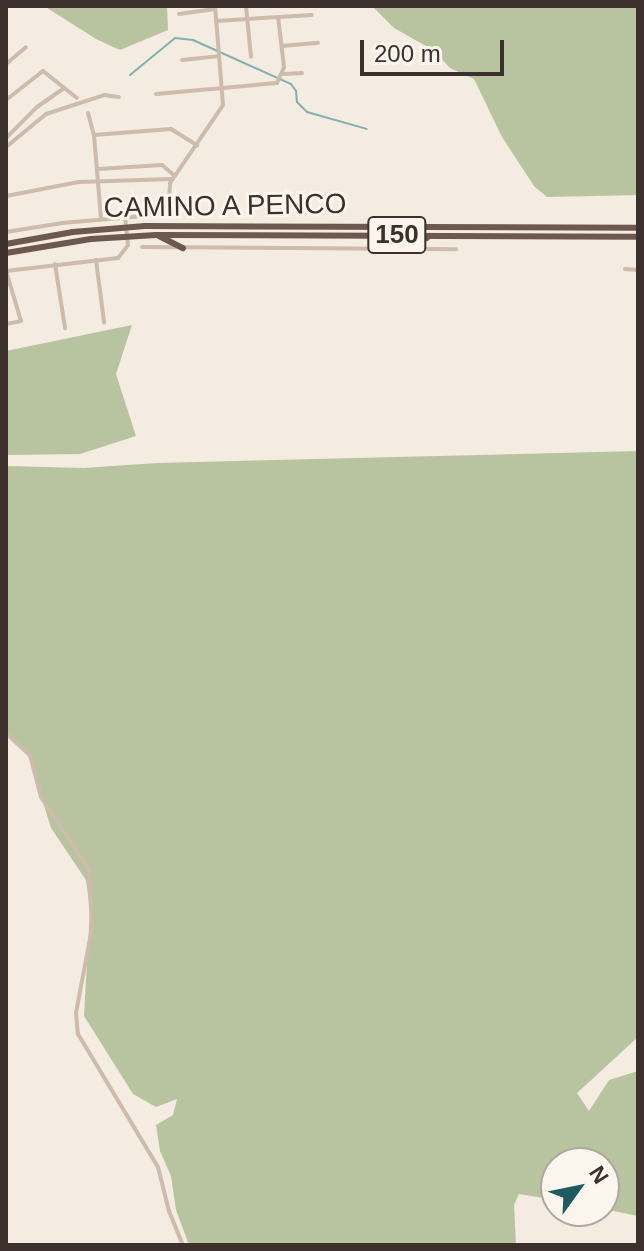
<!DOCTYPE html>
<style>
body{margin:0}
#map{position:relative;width:644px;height:1251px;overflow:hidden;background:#f4ebe1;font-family:Arial,sans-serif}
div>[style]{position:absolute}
.green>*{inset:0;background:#b8c4a0}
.stream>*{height:2px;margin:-1px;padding:0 1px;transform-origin:1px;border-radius:1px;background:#7fb0b2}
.minor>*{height:4px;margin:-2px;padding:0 2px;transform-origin:2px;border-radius:2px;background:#cdbbac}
.trunk>*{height:6px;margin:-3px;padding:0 3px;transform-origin:3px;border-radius:3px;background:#6c584f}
span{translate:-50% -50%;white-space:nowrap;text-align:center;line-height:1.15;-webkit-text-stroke:6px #fbf5ee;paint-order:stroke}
.shield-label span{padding:2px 6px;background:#fbf5ee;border:2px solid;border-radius:6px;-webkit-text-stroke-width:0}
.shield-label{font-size:26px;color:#3b302b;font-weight:700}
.street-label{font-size:28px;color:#3b302b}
.frame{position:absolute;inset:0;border:8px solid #3b302b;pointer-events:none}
.north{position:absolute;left:540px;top:1147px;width:80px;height:80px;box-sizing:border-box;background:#fbf5ee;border:2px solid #aea6a0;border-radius:50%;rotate:57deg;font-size:22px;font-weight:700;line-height:32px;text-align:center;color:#3b302b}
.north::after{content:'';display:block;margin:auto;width:28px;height:36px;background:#1f5a5e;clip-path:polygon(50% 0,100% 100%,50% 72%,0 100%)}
.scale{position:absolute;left:360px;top:40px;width:144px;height:36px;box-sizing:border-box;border:4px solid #3b302b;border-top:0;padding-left:10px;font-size:24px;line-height:28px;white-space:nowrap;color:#3b302b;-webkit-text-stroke:6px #fbf5ee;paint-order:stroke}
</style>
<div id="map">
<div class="green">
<div style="clip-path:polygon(44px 6px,167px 6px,168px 30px,120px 50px,96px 39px)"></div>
<div style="clip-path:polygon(372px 6px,638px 6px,638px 195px,547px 197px,534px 186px,502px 137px,474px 79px,450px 68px,433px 50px,394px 28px)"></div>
<div style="clip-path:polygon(132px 325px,116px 374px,136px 436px,80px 454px,6px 455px,6px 351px)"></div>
<div style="clip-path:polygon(638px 451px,638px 1037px,577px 1093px,589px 1111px,609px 1080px,638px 1071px,638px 1216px,604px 1209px,604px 1163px,556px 1163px,556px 1200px,519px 1194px,514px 1205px,516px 1245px,189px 1245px,176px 1210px,171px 1176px,160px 1151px,156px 1125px,173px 1115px,177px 1099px,156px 1107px,133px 1094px,84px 1016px,90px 910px,86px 880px,51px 828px,28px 754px,6px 735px,6px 466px,84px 468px,157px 463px)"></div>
</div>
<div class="stream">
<div style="left:130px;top:75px;width:58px;rotate:-39.4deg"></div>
<div style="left:175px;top:38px;width:18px;rotate:6deg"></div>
<div style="left:193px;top:40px;width:107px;rotate:24.2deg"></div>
<div style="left:291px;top:84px;width:9px;rotate:54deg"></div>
<div style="left:296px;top:91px;width:11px;rotate:85deg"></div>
<div style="left:297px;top:102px;width:14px;rotate:45deg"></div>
<div style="left:307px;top:112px;width:62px;rotate:15.8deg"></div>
</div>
<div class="minor">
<div style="left:246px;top:6px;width:51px;rotate:84.4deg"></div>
<div style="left:179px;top:14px;width:36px;rotate:-8deg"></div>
<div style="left:216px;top:21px;width:96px;rotate:-3.6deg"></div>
<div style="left:282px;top:46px;width:36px;rotate:-5deg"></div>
<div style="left:182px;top:60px;width:37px;rotate:-6deg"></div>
<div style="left:6px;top:64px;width:26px;rotate:-40deg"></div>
<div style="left:284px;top:74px;width:18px;rotate:-3deg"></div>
<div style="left:156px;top:94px;width:121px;rotate:-5.2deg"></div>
<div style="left:277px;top:83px;width:17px;rotate:-66deg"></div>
<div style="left:284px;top:67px;width:50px;rotate:-96.8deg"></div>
<div style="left:6px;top:100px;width:47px;rotate:-38.1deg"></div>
<div style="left:43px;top:71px;width:43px;rotate:38.5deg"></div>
<div style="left:88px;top:113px;width:23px;rotate:75deg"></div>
<div style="left:94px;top:135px;width:84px;rotate:85.2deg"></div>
<div style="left:94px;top:135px;width:77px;rotate:-4.5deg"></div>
<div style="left:171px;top:129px;width:31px;rotate:32deg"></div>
<div style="left:6px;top:138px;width:44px;rotate:-45deg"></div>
<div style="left:37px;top:107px;width:33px;rotate:-35deg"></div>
<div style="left:6px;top:147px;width:52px;rotate:-39.5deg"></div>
<div style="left:46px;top:114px;width:61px;rotate:-18.1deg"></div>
<div style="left:104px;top:95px;width:15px;rotate:8deg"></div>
<div style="left:98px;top:169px;width:64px;rotate:-3.6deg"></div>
<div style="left:162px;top:165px;width:17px;rotate:40deg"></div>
<div style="left:6px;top:196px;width:74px;rotate:-10.9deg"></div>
<div style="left:79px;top:182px;width:93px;rotate:-1.8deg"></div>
<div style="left:6px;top:232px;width:57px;rotate:-9.1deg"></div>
<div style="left:62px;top:223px;width:106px;rotate:-4.9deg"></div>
<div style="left:168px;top:214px;width:31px;rotate:-86deg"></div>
<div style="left:170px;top:183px;width:94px;rotate:-55.8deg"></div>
<div style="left:223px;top:105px;width:99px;rotate:-94.6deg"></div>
<div style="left:142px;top:247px;width:314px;rotate:0.4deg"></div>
<div style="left:96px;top:260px;width:63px;rotate:82.6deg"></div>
<div style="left:55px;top:264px;width:65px;rotate:81.1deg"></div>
<div style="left:625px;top:269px;width:13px;rotate:4deg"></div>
<div style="left:6px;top:324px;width:15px;rotate:-11deg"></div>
<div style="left:21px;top:321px;width:52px;rotate:-106.7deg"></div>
<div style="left:6px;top:271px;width:113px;rotate:-6.6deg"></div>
<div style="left:118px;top:258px;width:16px;rotate:-52deg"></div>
<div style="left:128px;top:245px;width:28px;rotate:-96deg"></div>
<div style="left:6px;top:733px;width:33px;rotate:43deg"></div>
<div style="left:30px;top:755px;width:43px;rotate:75.3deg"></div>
<div style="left:41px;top:797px;width:87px;rotate:56.3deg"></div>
<div style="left:89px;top:869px;width:59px;rotate:87.1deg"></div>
<div style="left:92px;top:928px;width:86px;rotate:100.7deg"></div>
<div style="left:76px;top:1013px;width:21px;rotate:85deg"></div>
<div style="left:78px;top:1034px;width:155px;rotate:59deg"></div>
<div style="left:158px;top:1167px;width:45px;rotate:76deg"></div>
<div style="left:169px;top:1211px;width:37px;rotate:68deg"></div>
</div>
<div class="trunk">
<div style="left:159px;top:236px;width:27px;rotate:27deg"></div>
<div style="left:6px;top:244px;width:68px;rotate:-10.2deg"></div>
<div style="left:73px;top:232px;width:72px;rotate:-4.8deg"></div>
<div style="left:145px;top:226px;width:493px;rotate:0.2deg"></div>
<div style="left:384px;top:248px;width:44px;rotate:-13.1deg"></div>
<div style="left:6px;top:253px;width:86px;rotate:-9.4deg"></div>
<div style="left:91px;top:239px;width:65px;rotate:-3.5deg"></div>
<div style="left:156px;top:235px;width:482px;rotate:0.2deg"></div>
</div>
<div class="shield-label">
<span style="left:397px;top:235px">150</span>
</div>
<div class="street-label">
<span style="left:225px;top:206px;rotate:-1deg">CAMINO A PENCO</span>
</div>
<div class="frame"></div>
<div class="north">N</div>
<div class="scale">200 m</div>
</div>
